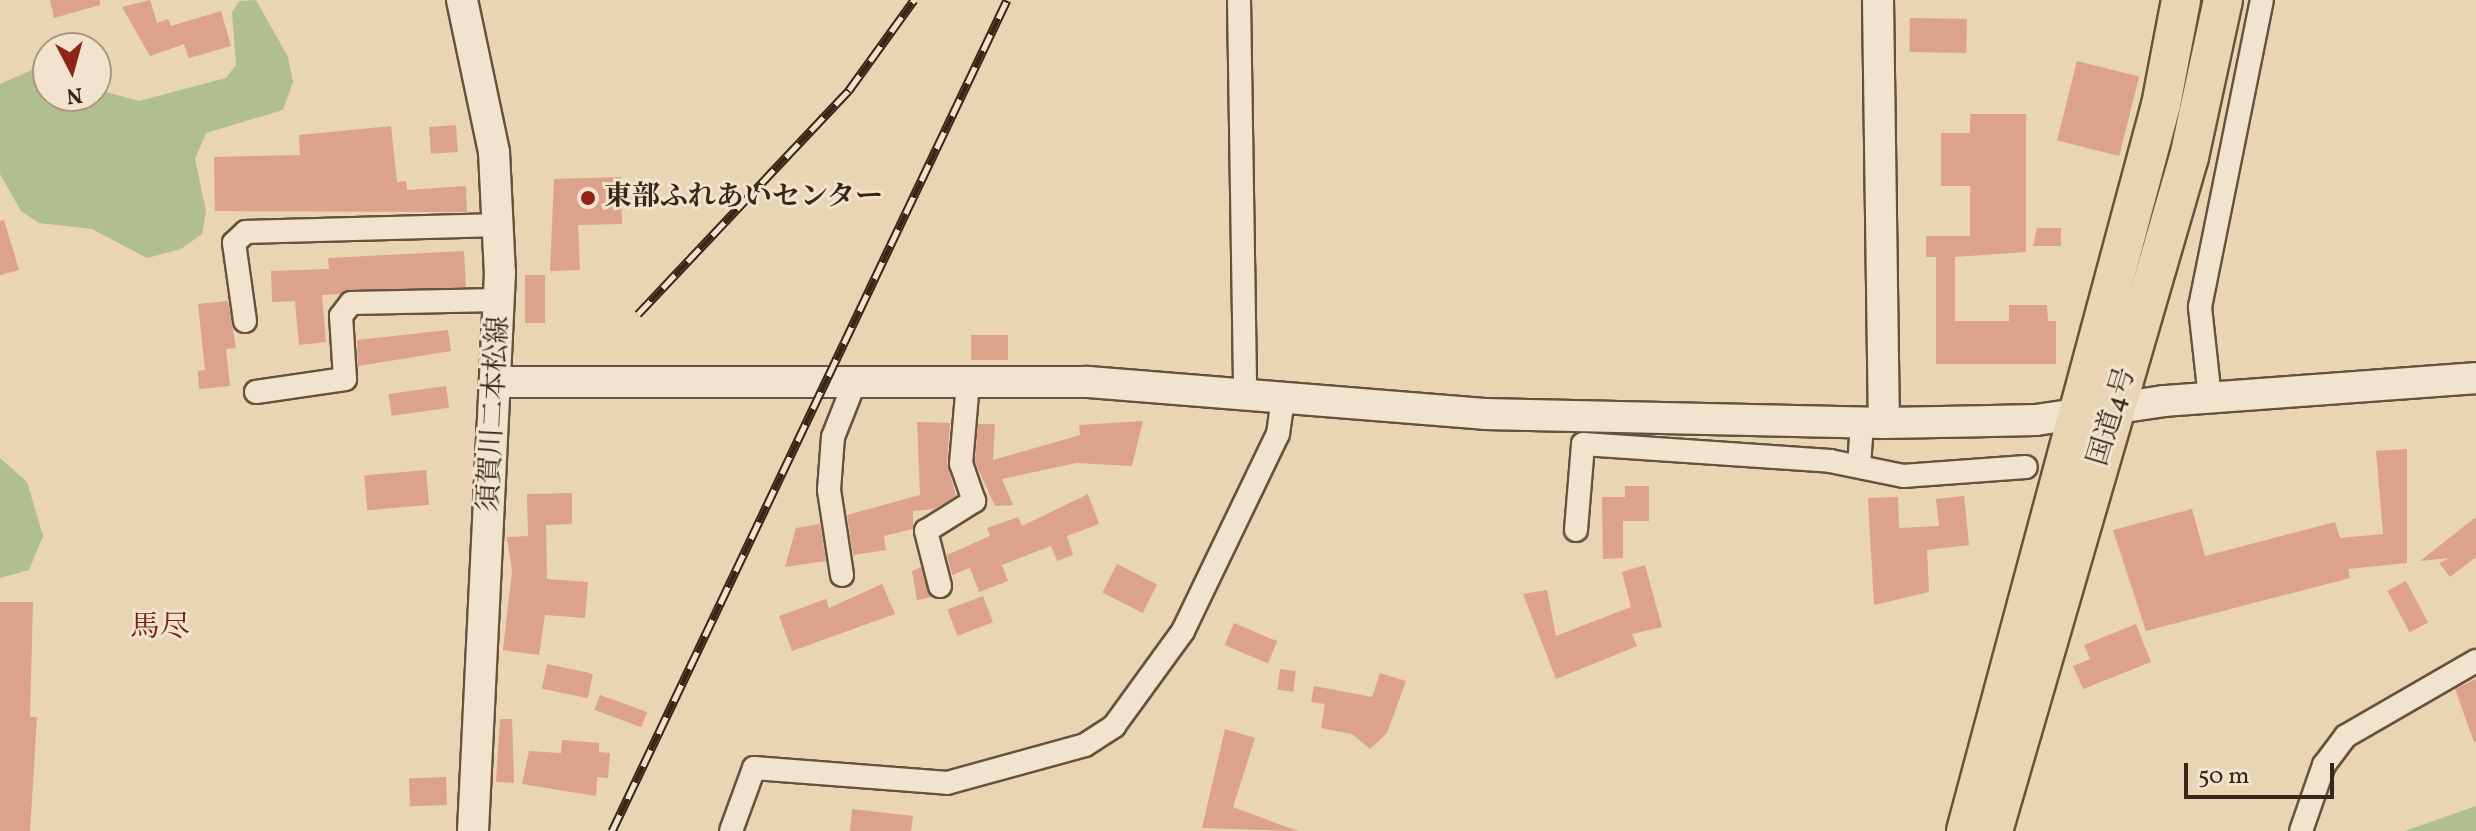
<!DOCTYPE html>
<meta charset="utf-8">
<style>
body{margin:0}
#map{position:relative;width:2476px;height:831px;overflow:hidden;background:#e9d4b3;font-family:Vollkorn,"Noto Serif JP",serif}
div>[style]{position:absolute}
.green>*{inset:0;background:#b1be90}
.building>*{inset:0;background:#dda28b;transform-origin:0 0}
.roads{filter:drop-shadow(2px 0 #66523d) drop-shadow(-2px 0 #66523d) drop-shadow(0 2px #66523d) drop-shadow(0 -2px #66523d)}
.street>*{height:22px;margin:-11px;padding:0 11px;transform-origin:11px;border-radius:11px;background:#f1e3ce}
.secondary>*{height:30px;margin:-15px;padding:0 15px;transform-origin:15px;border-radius:15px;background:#f1e3ce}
.highway>*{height:38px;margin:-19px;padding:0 19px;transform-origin:19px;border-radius:19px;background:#e9d4b3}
.rail>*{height:9px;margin-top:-4.5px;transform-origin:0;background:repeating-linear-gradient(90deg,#f1e3ce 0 18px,#3a2616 0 36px);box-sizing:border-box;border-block:2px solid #3a2616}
.dots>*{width:22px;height:22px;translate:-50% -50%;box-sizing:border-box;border:4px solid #f1e3ce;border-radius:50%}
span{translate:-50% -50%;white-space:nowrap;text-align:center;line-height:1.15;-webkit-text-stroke:6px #f1e3ce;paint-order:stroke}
.poi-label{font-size:28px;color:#3a2616;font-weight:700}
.left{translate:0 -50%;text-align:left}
.street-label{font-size:28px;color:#3a2616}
.neighbourhood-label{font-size:30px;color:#7a1f14}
.north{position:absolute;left:32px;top:32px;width:80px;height:80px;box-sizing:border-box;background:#f1e3ce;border:2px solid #a89784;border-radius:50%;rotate:174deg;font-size:22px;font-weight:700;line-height:32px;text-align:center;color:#3a2616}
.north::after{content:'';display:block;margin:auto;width:28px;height:36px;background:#8f2418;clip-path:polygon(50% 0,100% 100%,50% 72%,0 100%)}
.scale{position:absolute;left:2184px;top:763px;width:150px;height:36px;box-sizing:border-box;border:4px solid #3a2616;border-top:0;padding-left:10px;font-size:24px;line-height:28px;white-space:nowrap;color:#3a2616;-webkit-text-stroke:6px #f1e3ce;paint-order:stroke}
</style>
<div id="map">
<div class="green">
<div style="clip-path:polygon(256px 0,288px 57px,293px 82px,283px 110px,206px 133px,195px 159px,206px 211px,202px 234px,181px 249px,147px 258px,92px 229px,39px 223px,21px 211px,0 174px,0 84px,39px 67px,48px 71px,48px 96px,96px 96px,96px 89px,139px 101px,226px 78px,236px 65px,232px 12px,239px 1px)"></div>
<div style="clip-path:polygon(0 458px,27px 482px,43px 536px,29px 570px,0 578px)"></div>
<div style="clip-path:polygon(2476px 806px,2476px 831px,2405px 831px)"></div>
</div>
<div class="building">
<div style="clip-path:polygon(50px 0,100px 0,100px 5px,54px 18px)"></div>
<div style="clip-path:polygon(150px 0,157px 23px,168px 19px,171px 26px,221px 11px,231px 46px,189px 58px,184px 44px,150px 56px,122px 7px)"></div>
<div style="left:1910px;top:18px;width:57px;height:34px;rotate:1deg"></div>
<div style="left:2077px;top:61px;width:64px;height:82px;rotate:14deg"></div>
<div style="clip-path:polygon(1970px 114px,2026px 114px,2026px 252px,1955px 257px,1955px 321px,2009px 321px,2009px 305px,2047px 305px,2048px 321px,2056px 321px,2056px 364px,1936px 364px,1936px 257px,1926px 257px,1926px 236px,1970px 236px,1970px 186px,1941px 186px,1941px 133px,1970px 133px)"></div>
<div style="left:456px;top:125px;width:27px;height:27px;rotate:86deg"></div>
<div style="clip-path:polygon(391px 126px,397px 182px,406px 181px,407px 190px,466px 186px,467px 212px,215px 211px,214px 157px,300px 155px,299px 135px)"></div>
<div style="clip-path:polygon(621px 177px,622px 224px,578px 225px,580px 270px,550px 271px,554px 179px)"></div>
<div style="clip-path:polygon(4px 220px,19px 270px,0 275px,0 221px)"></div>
<div style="clip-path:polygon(2037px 228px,2061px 228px,2061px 246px,2033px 246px)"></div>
<div style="clip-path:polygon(464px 251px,466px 287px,322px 295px,326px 342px,299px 345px,295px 301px,272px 302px,271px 271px,329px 269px,328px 258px)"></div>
<div style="left:525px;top:275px;width:20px;height:48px"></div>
<div style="clip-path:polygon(228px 301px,236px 348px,226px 349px,230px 386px,199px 389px,198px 371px,205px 370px,198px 304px)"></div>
<div style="clip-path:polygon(448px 330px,451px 351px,358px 366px,357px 340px)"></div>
<div style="left:971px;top:335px;width:37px;height:25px"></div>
<div style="left:446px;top:386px;width:22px;height:58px;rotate:82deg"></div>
<div style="clip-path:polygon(1143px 421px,1132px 466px,1076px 463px,1002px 479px,1013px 505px,995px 506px,975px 462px,978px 424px,995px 424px,993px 460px,1080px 435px,1079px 425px)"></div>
<div style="clip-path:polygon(917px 422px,950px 423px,947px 463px,956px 496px,934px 509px,913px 511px,913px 529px,884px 536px,886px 550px,853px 555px,847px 515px,920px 495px)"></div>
<div style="clip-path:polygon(2407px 449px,2407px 563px,2348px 569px,2350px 578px,2146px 631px,2113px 530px,2192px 509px,2205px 556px,2335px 522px,2340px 538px,2383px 534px,2376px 451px)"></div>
<div style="left:426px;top:470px;width:35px;height:62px;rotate:85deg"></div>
<div style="clip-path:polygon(1625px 486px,1649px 486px,1649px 521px,1623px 521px,1623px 558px,1603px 559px,1602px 497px,1625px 497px)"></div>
<div style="clip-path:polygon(572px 493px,572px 524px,546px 525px,547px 579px,588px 582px,585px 618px,545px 615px,539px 655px,503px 650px,512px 571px,507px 537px,528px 536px,527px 494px)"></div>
<div style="clip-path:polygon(1088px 494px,1099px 524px,1067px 536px,1073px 555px,1057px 561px,1051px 546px,1002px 565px,1008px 581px,979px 592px,970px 568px,952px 575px,947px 555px,990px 536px,987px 528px,1018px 517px,1022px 526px)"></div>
<div style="clip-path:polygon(1964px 496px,1969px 545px,1927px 550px,1929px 592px,1874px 605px,1868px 498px,1898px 497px,1899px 528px,1939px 526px,1936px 499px)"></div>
<div style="clip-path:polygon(2476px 517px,2476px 557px,2450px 577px,2439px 563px,2450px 558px,2420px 561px)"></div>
<div style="clip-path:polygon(820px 524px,826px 561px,785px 567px,796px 528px)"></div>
<div style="left:1117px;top:564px;width:45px;height:32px;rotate:27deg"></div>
<div style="clip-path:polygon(1645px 565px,1662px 627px,1632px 634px,1637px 646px,1556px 679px,1523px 594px,1547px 590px,1556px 636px,1631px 607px,1622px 572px)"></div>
<div style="clip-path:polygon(921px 567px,932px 597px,917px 600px,912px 571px)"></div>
<div style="left:2406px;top:581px;width:47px;height:21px;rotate:62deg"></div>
<div style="clip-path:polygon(882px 584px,895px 614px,792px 651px,779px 616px,826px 599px,829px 608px)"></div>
<div style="left:983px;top:596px;width:28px;height:38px;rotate:69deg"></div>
<div style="clip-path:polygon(0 602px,33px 602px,30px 717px,37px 717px,30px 831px,0 831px)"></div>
<div style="left:1234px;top:623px;width:47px;height:24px;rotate:23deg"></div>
<div style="clip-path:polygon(2136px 624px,2151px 662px,2083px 689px,2073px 666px,2090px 659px,2084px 645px)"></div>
<div style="left:547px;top:664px;width:47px;height:25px;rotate:12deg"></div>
<div style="left:1280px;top:669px;width:16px;height:21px;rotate:7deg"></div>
<div style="clip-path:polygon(1380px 673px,1406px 681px,1387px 733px,1370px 749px,1352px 734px,1321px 728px,1325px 704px,1311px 702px,1314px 686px,1372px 697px)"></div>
<div style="clip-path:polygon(2476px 679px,2476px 741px,2474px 742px,2455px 689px)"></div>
<div style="left:600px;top:695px;width:50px;height:16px;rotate:20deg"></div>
<div style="clip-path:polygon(500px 719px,512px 719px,514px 783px,496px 782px)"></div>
<div style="clip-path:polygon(1225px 729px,1255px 738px,1233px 807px,1298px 831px,1202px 828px)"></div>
<div style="clip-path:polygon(562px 740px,599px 743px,599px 752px,610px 753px,608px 778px,597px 777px,596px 796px,522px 784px,529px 751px,561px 753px)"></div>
<div style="left:446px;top:777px;width:28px;height:37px;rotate:88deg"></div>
<div style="clip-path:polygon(852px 809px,913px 816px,911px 831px,850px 831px)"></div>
</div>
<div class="roads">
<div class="street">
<div style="left:1239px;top:0;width:393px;rotate:89.1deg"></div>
<div style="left:245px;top:321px;width:79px;rotate:-98deg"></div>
<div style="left:234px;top:243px;width:16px;rotate:-43deg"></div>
<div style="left:246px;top:232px;width:252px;rotate:-1.6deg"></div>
<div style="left:256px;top:392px;width:90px;rotate:-8.3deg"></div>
<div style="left:345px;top:379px;width:63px;rotate:-93.6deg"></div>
<div style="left:341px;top:316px;width:16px;rotate:-52deg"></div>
<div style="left:351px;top:303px;width:149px;rotate:-1.2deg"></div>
<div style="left:2210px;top:398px;width:92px;rotate:-96.3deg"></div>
<div style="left:2200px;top:307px;width:313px;rotate:-78.6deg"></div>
<div style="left:1859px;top:466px;width:43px;rotate:-86deg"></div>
<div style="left:1576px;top:530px;width:86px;rotate:-85.3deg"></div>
<div style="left:1583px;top:444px;width:248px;rotate:3.9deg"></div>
<div style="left:1830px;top:461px;width:75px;rotate:11.6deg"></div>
<div style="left:1903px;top:476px;width:123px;rotate:-4.2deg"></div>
<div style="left:842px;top:575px;width:86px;rotate:-98.7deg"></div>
<div style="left:829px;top:490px;width:53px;rotate:-85.7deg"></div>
<div style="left:833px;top:437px;width:62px;rotate:-68.4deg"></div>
<div style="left:940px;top:586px;width:57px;rotate:-104.3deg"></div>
<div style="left:926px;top:531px;width:57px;rotate:-32deg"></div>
<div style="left:974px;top:501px;width:39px;rotate:-109deg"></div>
<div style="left:961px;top:464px;width:82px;rotate:-85.1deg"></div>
<div style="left:731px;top:831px;width:67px;rotate:-69.9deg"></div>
<div style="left:754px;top:768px;width:194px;rotate:4.4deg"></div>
<div style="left:947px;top:783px;width:143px;rotate:-15.4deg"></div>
<div style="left:1085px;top:745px;width:35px;rotate:-33deg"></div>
<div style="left:1114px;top:726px;width:117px;rotate:-54deg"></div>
<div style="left:1183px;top:631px;width:219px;rotate:-64.3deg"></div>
<div style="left:1278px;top:434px;width:36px;rotate:-82deg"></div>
<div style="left:2301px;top:831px;width:70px;rotate:-70.8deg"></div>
<div style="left:2324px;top:765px;width:36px;rotate:-53deg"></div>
<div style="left:2346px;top:736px;width:150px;rotate:-30deg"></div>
</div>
<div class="secondary">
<div style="left:462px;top:0;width:155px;rotate:78.1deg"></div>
<div style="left:494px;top:152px;width:121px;rotate:87.2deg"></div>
<div style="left:500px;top:273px;width:559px;rotate:92.77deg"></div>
<div style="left:1878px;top:0;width:423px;rotate:89.2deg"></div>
<div style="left:500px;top:382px;width:588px"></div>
<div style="left:1088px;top:382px;width:398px;rotate:4.6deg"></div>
<div style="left:1485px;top:414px;width:399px;rotate:1.3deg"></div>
<div style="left:1884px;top:423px;width:152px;rotate:-1.1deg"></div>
<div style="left:2036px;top:420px;width:129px;rotate:-8.4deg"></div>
<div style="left:2164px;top:401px;width:313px;rotate:-4.2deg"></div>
</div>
<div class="highway">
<div style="left:1966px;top:831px;width:752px;rotate:-74.97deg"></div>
<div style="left:2161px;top:105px;width:107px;rotate:-79.2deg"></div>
<div style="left:1993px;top:831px;width:702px;rotate:-73.79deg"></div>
<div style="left:2189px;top:157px;width:161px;rotate:-77.8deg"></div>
</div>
</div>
<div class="rail">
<div style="left:638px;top:314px;width:308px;rotate:-46.7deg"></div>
<div style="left:849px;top:90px;width:111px;rotate:-54.2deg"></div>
<div style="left:612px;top:831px;width:920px;rotate:-64.58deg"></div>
</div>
<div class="dots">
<div style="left:588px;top:198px;background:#8f2418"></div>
</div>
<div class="poi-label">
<span class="left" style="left:604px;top:198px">東部ふれあいセンター</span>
</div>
<div class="street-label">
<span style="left:495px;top:414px;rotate:-87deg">須賀川二本松線</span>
<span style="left:2113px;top:417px;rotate:-73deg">国道4号</span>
</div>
<div class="neighbourhood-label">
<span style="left:160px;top:628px">馬尽</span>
</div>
<div class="north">N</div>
<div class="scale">50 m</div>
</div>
